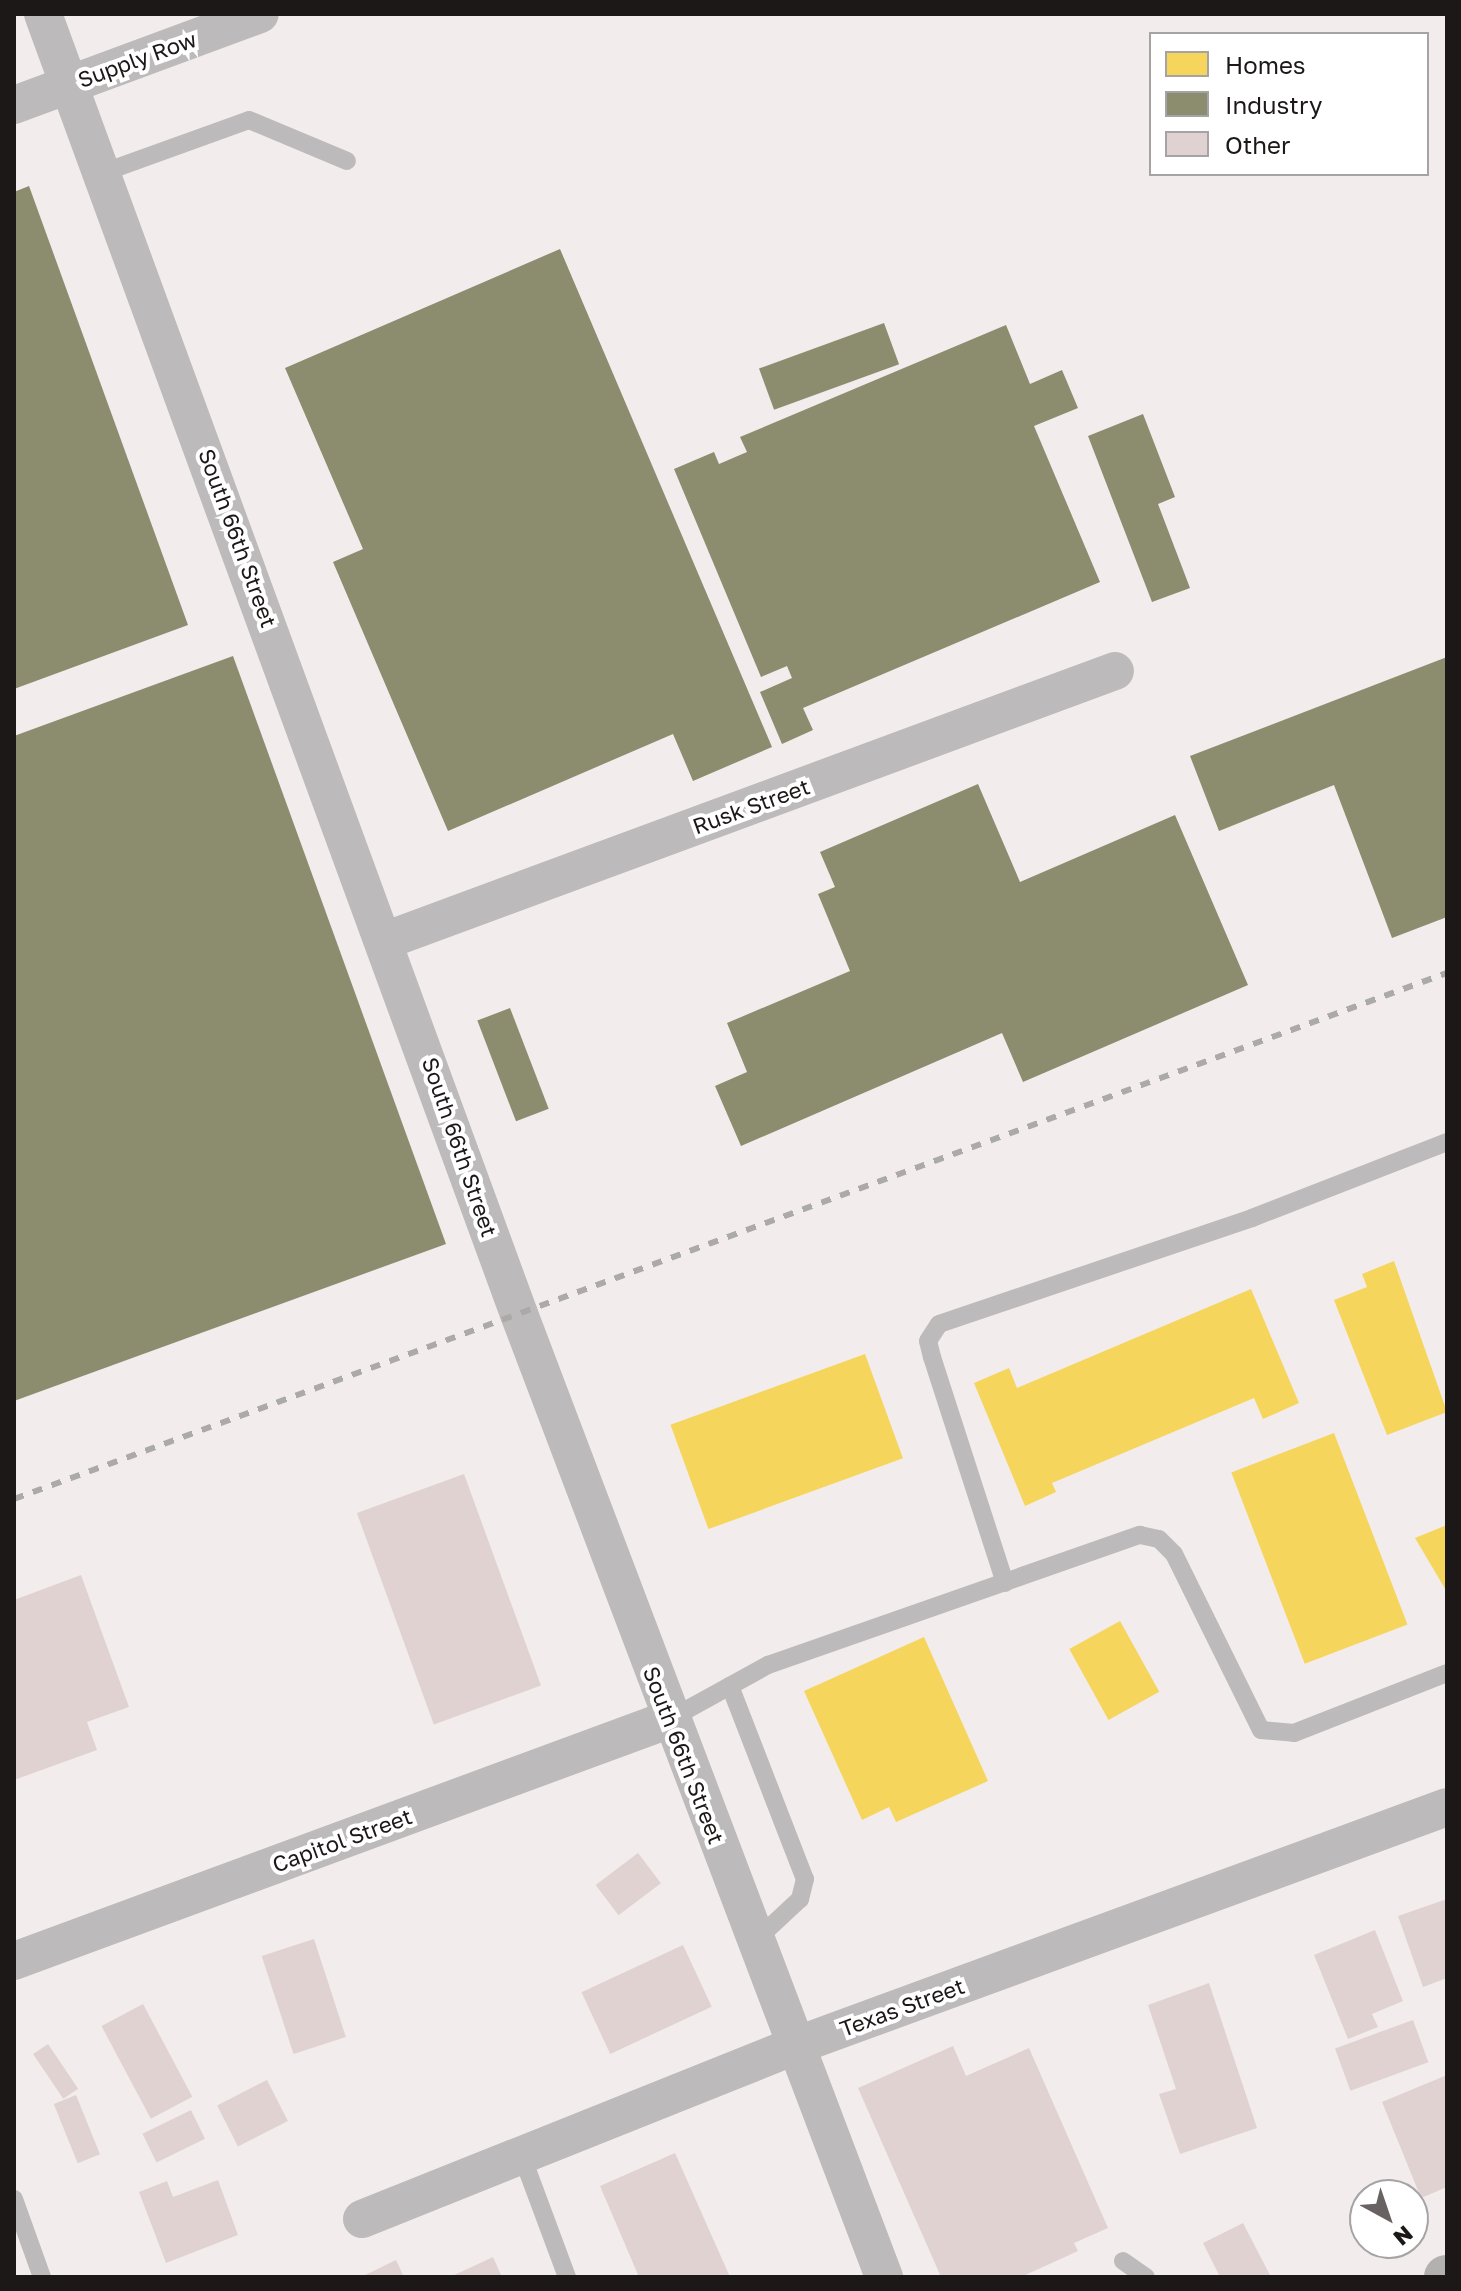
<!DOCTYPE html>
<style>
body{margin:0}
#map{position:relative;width:1461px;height:2291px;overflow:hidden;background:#f2ecec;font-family:"Golos Text",sans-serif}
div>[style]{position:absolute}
.homes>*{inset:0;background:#f6d55c;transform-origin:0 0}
.industry>*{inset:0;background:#8c8c6e;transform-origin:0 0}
.building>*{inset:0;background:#e1d2d2;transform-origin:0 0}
.lane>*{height:18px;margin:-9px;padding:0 9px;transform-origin:9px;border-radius:9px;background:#bcbaba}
.street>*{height:38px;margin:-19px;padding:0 19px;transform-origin:19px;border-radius:19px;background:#bcbaba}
.secondary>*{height:44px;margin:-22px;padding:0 22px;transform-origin:22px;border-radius:22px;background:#b3b0b0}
.rail>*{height:6px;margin-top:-3px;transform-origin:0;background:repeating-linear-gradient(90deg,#aca9a9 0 10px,transparent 0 20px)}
span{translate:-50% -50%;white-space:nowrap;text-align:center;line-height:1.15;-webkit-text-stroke:8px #fff;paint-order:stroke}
.street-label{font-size:22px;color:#1d1818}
.frame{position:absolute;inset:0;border:16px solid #1d1818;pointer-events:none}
.legend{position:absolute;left:1149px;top:32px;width:280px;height:144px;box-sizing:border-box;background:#fff;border:2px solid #a5a3a3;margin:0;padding:10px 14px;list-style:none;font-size:24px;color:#1d1818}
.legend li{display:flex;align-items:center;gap:16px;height:40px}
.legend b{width:40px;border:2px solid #a5a3a3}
.north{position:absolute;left:1349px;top:2179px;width:80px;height:80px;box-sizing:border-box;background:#fff;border:2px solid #a5a3a3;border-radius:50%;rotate:140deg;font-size:22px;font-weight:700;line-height:32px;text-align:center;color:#1d1818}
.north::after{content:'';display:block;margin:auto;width:28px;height:36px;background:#686262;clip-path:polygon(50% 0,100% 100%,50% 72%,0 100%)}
</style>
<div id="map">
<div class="homes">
<div style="clip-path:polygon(1394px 1261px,1447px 1412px,1387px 1435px,1334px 1300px,1367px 1287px,1362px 1274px)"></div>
<div style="clip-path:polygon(1251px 1289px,1299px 1403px,1263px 1419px,1254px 1398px,1052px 1483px,1056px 1492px,1025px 1506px,974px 1383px,1009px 1368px,1017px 1388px)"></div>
<div style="left:865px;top:1354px;width:111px;height:207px;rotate:70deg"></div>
<div style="left:1334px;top:1433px;width:205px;height:110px;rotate:69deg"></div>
<div style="clip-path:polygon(1447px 1525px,1447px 1592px,1415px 1538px)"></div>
<div style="left:1120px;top:1621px;width:81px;height:58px;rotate:61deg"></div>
<div style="clip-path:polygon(924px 1637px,988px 1781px,896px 1822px,889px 1807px,862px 1820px,804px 1691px)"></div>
</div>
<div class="industry">
<div style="clip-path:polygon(29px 186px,188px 625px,14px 689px,14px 192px)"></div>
<div style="clip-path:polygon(560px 249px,772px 747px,693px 781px,673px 734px,448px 831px,333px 562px,363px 549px,285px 368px)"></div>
<div style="left:884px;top:323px;width:44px;height:133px;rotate:70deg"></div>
<div style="clip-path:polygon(1006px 325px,1030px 384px,1062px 370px,1078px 408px,1034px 426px,1100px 582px,803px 708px,813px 730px,782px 744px,760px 692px,792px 678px,787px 666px,761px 677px,674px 469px,714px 452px,719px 464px,747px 452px,740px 437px)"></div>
<div style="clip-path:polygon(1143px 414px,1175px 497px,1158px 504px,1190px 588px,1152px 602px,1088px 436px)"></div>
<div style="clip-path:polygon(233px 656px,446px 1244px,14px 1401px,14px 736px)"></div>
<div style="clip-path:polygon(1447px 657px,1447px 917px,1392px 938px,1334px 785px,1219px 831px,1190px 756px)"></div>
<div style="clip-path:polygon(978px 784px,1020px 882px,1175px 815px,1248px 985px,1023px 1082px,1002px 1033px,741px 1146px,715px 1086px,747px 1072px,727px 1023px,850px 971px,818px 894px,835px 887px,820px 852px)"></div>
<div style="left:510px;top:1008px;width:108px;height:35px;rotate:69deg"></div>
</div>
<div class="building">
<div style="left:464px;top:1474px;width:225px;height:114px;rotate:70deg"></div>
<div style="clip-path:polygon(81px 1575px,129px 1707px,87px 1722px,97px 1750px,14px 1780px,14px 1600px)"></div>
<div style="left:638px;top:1853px;width:38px;height:53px;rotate:53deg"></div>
<div style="clip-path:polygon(1447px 1899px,1447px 1978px,1423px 1987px,1398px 1916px)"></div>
<div style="clip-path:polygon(1375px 1930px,1403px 2001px,1372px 2014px,1378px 2027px,1348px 2039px,1314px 1955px)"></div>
<div style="left:314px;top:1939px;width:103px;height:55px;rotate:72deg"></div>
<div style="left:683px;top:1945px;width:68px;height:112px;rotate:65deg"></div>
<div style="clip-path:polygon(1209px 1983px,1257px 2128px,1180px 2154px,1159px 2094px,1176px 2089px,1148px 2005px)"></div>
<div style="left:143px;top:2004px;width:105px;height:47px;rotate:62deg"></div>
<div style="left:1413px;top:2020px;width:45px;height:83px;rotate:70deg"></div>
<div style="left:48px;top:2044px;width:54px;height:18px;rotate:56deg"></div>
<div style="clip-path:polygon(953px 2046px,966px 2076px,1029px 2048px,1108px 2228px,1074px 2243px,1078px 2251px,1021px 2277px,941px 2277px,858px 2088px)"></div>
<div style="clip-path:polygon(1447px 2075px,1447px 2187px,1421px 2198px,1382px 2102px)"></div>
<div style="left:267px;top:2080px;width:46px;height:56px;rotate:63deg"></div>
<div style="left:76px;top:2095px;width:64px;height:24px;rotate:68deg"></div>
<div style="left:191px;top:2110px;width:32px;height:54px;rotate:64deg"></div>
<div style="clip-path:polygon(675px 2153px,730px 2277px,639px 2277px,600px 2186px)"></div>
<div style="clip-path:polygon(218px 2180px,238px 2235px,166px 2263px,139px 2192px,167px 2181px,173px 2197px)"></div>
<div style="clip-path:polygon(1243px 2223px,1271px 2277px,1220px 2277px,1203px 2243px)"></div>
<div style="clip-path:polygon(493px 2257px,502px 2277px,450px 2277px)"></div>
<div style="clip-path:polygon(396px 2260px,404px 2277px,361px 2277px)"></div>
</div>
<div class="lane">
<div style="left:102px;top:173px;width:156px;rotate:-19.8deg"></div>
<div style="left:249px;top:120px;width:106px;rotate:22.7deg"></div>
<div style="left:1005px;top:1583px;width:237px;rotate:-107.9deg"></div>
<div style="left:932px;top:1357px;width:16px;rotate:-104deg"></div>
<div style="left:928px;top:1341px;width:20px;rotate:-57deg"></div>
<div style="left:939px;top:1324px;width:330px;rotate:-18.7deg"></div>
<div style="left:1252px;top:1218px;width:209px;rotate:-21.3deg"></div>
<div style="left:730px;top:1686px;width:207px;rotate:68.8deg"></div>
<div style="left:805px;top:1879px;width:21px;rotate:104deg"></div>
<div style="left:800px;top:1899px;width:62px;rotate:137deg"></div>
<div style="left:670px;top:1719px;width:112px;rotate:-28.9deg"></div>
<div style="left:768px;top:1665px;width:394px;rotate:-19.3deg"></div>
<div style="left:1140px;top:1535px;width:19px;rotate:12deg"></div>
<div style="left:1159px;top:1539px;width:21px;rotate:45deg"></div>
<div style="left:1174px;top:1554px;width:196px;rotate:63.7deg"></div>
<div style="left:1261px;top:1730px;width:33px;rotate:5deg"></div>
<div style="left:1294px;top:1733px;width:164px;rotate:-21.4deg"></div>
<div style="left:522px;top:2156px;width:129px;rotate:69.6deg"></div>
<div style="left:14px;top:2199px;width:83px;rotate:70.3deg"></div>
<div style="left:1123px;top:2261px;width:28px;rotate:35deg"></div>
</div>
<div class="street">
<div style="left:43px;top:14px;width:1384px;rotate:69.89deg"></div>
<div style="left:519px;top:1314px;width:1030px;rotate:69.24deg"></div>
<div style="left:14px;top:105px;width:262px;rotate:-20.3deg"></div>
<div style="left:387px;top:940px;width:776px;rotate:-20.28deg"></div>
<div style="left:14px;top:1961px;width:699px;rotate:-20.25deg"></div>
<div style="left:362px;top:2219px;width:466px;rotate:-21.8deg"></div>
<div style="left:795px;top:2046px;width:694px;rotate:-20.13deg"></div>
</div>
<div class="secondary">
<div style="left:1446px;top:2277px;width:1px"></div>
</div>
<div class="rail">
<div style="left:14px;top:1499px;width:1526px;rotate:-20.16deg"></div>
</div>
<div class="street-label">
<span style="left:137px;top:59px;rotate:-20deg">Supply Row</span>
<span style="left:238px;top:538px;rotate:70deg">South 66th Street</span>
<span style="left:751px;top:806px;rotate:-20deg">Rusk Street</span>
<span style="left:460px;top:1147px;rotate:71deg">South 66th Street</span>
<span style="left:684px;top:1755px;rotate:69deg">South 66th Street</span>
<span style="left:342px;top:1840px;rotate:-20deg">Capitol Street</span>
<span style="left:902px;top:2007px;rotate:-20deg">Texas Street</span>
</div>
<div class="frame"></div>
<ul class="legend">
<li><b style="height:22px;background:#f6d55c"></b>Homes</li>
<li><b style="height:22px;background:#8c8c6e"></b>Industry</li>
<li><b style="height:22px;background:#e1d2d2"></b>Other</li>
</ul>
<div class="north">N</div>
</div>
